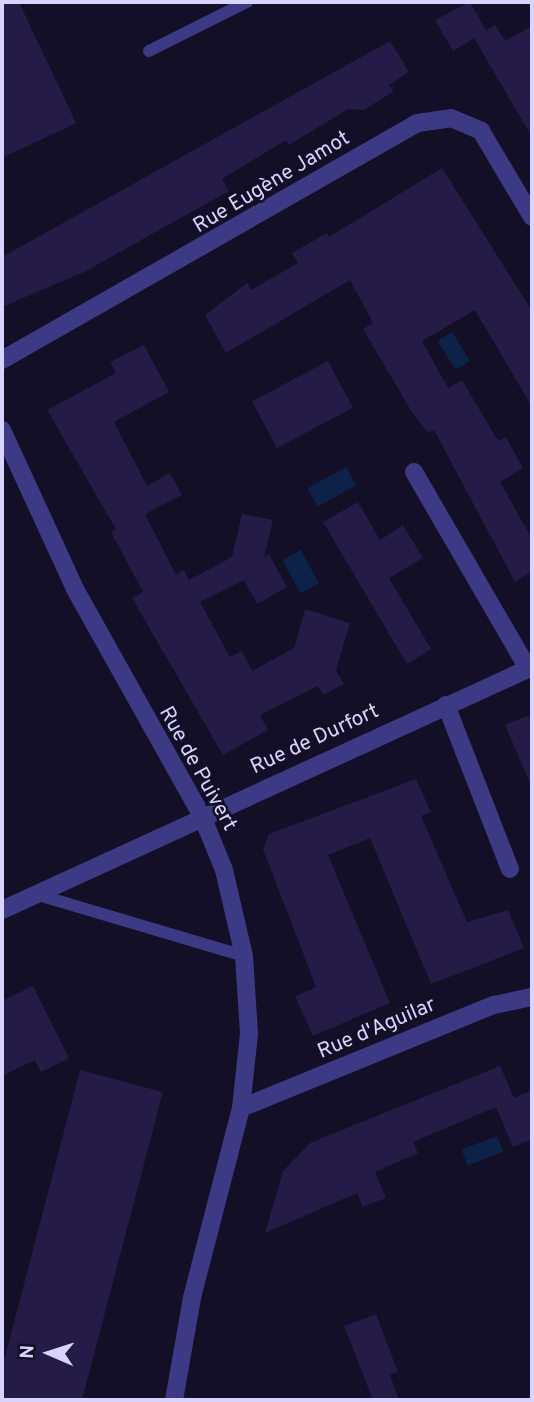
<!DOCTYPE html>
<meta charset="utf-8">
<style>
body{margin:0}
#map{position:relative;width:534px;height:1402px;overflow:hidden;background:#130f26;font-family:Overpass,sans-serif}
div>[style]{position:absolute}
.water>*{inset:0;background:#0c2248;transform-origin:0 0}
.building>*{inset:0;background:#241b47;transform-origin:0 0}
.service>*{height:12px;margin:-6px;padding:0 6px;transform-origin:6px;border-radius:6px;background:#3d3a85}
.minor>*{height:18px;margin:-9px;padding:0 9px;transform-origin:9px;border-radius:9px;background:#3d3a85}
span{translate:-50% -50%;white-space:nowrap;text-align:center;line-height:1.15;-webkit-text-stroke:5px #130f26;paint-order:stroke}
.street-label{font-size:21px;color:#d9d4ff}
.frame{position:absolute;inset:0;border:4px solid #d9d4ff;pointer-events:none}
.north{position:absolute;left:14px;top:1318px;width:70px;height:70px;-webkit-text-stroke:5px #130f26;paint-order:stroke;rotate:273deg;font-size:19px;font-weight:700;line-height:28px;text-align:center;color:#d9d4ff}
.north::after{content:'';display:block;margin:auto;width:24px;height:32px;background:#d9d4ff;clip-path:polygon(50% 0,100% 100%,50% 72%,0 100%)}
</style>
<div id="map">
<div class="water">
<div style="left:452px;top:332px;width:34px;height:17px;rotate:58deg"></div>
<div style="left:346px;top:467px;width:21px;height:44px;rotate:61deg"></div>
<div style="left:301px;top:550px;width:38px;height:21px;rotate:62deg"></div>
<div style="left:497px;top:1136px;width:17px;height:38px;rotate:69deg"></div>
</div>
<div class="building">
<div style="clip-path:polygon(2px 2px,19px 2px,76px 123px,2px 158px)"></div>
<div style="clip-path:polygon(470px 2px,486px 31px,495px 25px,505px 41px,532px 26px,532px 137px,474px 38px,453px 51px,435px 20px)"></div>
<div style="clip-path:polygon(390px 41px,409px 72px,389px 85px,394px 91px,364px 110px,348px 109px,289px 145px,286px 140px,222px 179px,229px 191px,84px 272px,2px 307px,2px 257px)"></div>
<div style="clip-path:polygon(442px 168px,532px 311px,532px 407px,475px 310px,422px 341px,448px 388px,462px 380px,498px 441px,506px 437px,523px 468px,500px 482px,532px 539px,532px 571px,515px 582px,434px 430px,428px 433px,413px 414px,363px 329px,373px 323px,350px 280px,226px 353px,205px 315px,247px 283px,251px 290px,298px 263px,292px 253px,327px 233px,329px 237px)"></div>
<div style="clip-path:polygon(144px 345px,169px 392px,114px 422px,147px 486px,170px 473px,182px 495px,145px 514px,176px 575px,184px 570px,189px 580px,232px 557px,242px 514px,273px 520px,264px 558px,269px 554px,287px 587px,257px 604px,244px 580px,200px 602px,230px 657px,242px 651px,252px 671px,294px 648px,305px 609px,350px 623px,336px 670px,344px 684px,323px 695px,318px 686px,260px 715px,268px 730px,223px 755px,132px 598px,143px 592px,111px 532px,116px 529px,47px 410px,116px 373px,110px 362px)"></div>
<div style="left:328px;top:361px;width:53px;height:86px;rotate:62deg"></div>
<div style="clip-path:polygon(358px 502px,380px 540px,403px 525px,423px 558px,389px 578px,431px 649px,407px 664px,323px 522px)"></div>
<div style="clip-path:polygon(532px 714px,532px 788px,505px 725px)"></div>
<div style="clip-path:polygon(416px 779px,431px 812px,421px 816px,467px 922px,508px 910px,524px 948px,431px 984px,370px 838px,328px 855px,390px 1003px,313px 1036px,295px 996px,316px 987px,263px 849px,269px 834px)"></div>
<div style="clip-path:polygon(33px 986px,69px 1058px,41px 1072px,35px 1060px,2px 1076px,2px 1001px)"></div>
<div style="clip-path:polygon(500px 1066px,514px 1098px,532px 1090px,532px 1139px,513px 1147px,496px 1107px,413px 1142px,418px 1153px,375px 1172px,386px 1198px,363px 1207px,357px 1193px,265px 1233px,283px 1171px,310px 1143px)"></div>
<div style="clip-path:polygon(80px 1070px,163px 1092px,82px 1400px,2px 1400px,2px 1368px)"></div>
<div style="clip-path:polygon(376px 1314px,398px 1372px,390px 1375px,399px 1400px,373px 1400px,344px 1326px)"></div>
</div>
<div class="service">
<div style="left:149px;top:51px;width:110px;rotate:-26.6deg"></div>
<div style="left:35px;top:894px;width:218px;rotate:16.5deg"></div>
</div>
<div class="minor">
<div style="left:2px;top:360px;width:478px;rotate:-29.7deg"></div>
<div style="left:417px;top:123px;width:34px;rotate:-8deg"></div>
<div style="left:451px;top:118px;width:33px;rotate:23deg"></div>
<div style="left:481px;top:131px;width:100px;rotate:59.3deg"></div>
<div style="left:2px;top:430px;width:175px;rotate:65.3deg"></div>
<div style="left:75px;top:589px;width:260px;rotate:60.8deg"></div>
<div style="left:202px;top:816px;width:58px;rotate:67.8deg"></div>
<div style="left:224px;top:870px;width:88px;rotate:76.9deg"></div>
<div style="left:244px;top:956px;width:78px;rotate:86.3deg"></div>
<div style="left:249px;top:1034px;width:74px;rotate:96.2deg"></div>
<div style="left:241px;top:1108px;width:196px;rotate:104.5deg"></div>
<div style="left:192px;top:1298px;width:104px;rotate:100deg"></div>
<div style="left:414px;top:472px;width:228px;rotate:59.9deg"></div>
<div style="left:446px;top:705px;width:176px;rotate:68.7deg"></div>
<div style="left:2px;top:910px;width:583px;rotate:-24.63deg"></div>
<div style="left:241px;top:1108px;width:273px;rotate:-22.2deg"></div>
<div style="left:494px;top:1005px;width:39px;rotate:-12deg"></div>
</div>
<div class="street-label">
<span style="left:272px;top:183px;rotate:-31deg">Rue Eugène Jamot</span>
<span style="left:315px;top:740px;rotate:-25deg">Rue de Durfort</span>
<span style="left:197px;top:769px;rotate:61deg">Rue de Puivert</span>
<span style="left:377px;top:1029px;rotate:-23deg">Rue d'Aguilar</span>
</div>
<div class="frame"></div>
<div class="north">N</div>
</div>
